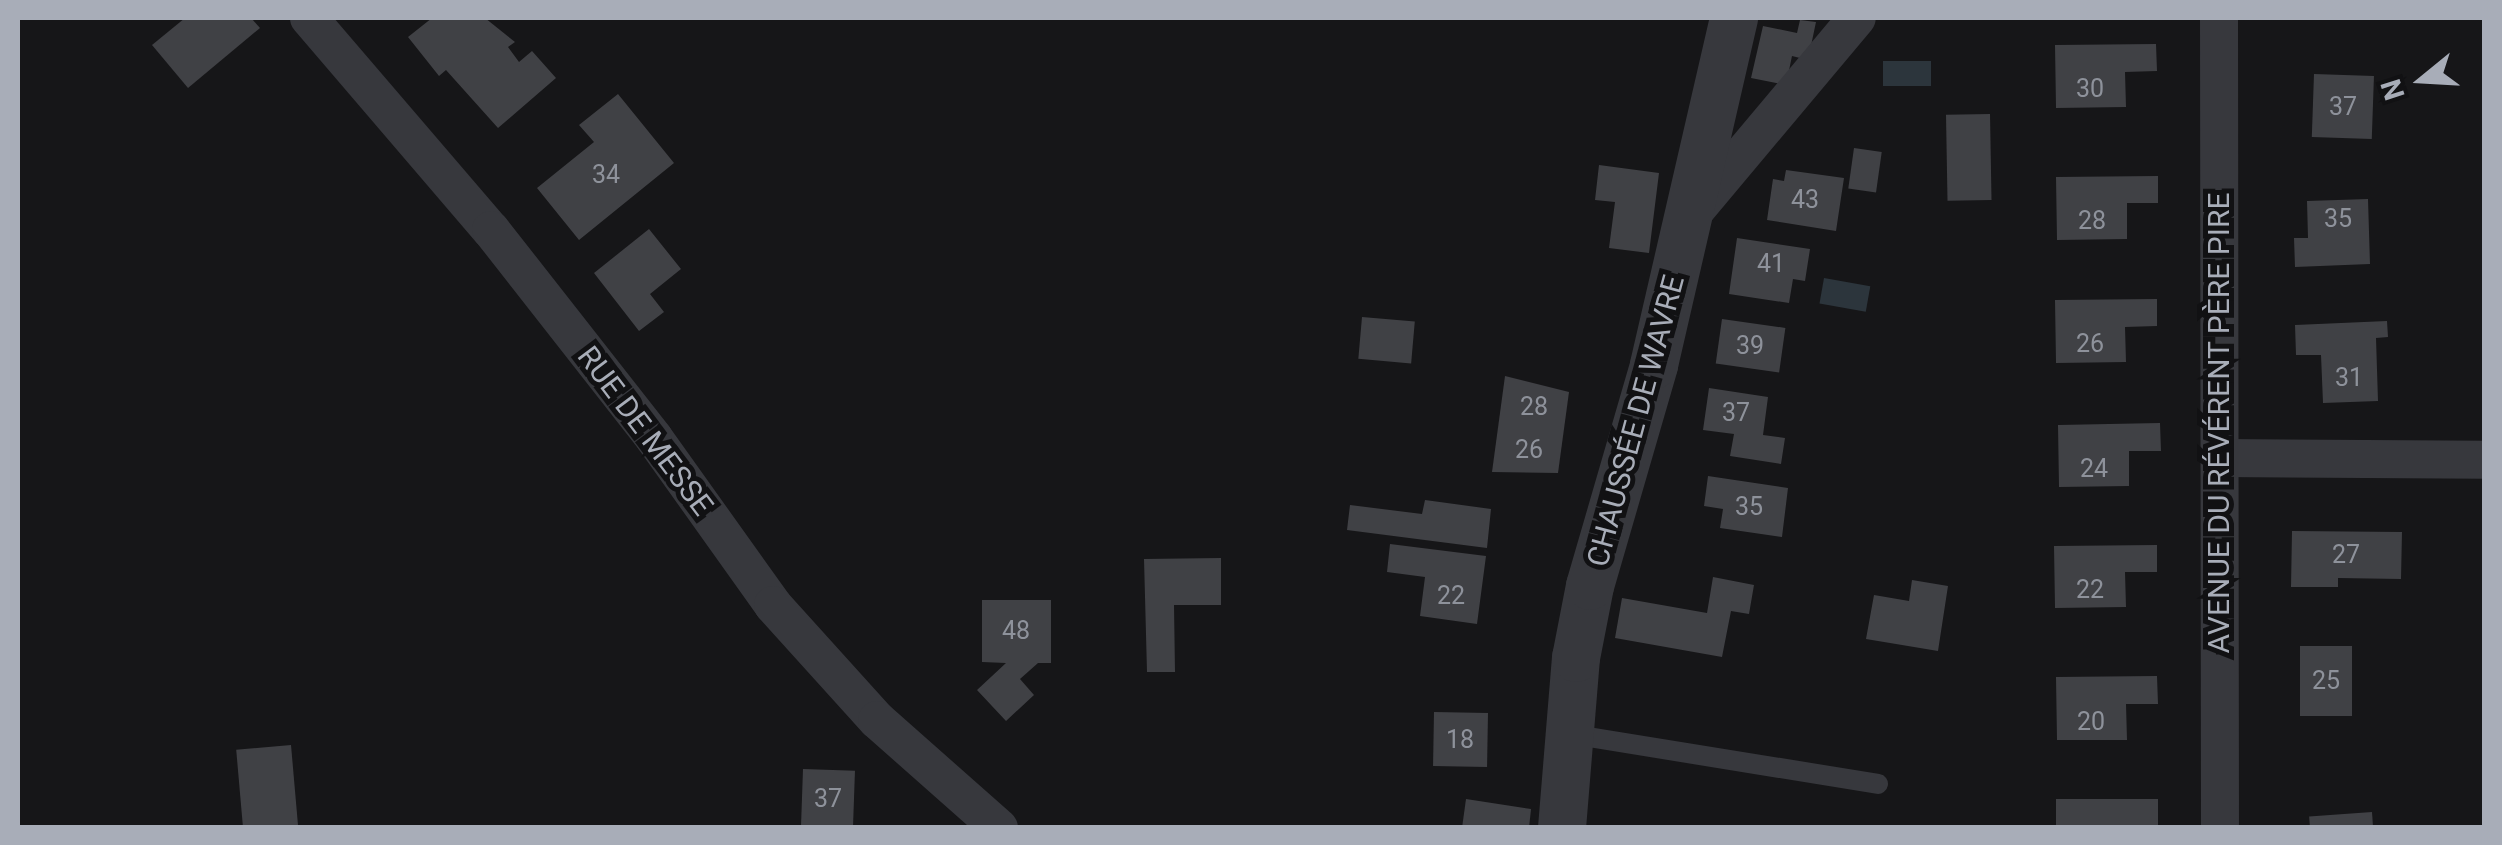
<!DOCTYPE html>
<meta charset="utf-8">
<style>
body{margin:0}
#map{position:relative;width:2502px;height:845px;overflow:hidden;background:#161618;font-family:Roboto,sans-serif}
div>[style]{position:absolute}
.water>*{inset:0;background:#2c353c;transform-origin:0 0}
.building>*{inset:0;background:#404145;transform-origin:0 0}
.service>*{height:20px;margin:-10px;padding:0 10px;transform-origin:10px;border-radius:10px;background:#37383d}
.minor>*{height:38px;margin:-19px;padding:0 19px;transform-origin:19px;border-radius:19px;background:#37383d}
.tertiary>*{height:48px;margin:-24px;padding:0 24px;transform-origin:24px;border-radius:24px;background:#37383d}
span{translate:-50% -50%;white-space:nowrap;text-align:center;line-height:1.15;-webkit-text-stroke:10px #111113;paint-order:stroke}
.number-label{font-size:25px;color:#8e929b}
.number-label span{-webkit-text-stroke-width:0}
.street-label{font-size:30px;color:#a8adb8}
.frame{position:absolute;inset:0;border:20px solid #a8adb8;pointer-events:none}
.north{position:absolute;left:2372px;top:30px;width:100px;height:100px;-webkit-text-stroke:8px #111113;paint-order:stroke;rotate:252deg;font-size:28px;font-weight:700;line-height:40px;text-align:center;color:#a8adb8}
.north::after{content:'';display:block;margin:auto;width:35px;height:45px;background:#a8adb8;clip-path:polygon(50% 0,100% 100%,50% 72%,0 100%)}
</style>
<div id="map">
<div class="water">
<div style="left:1883px;top:61px;width:48px;height:25px"></div>
<div style="left:1824px;top:278px;width:47px;height:26px;rotate:10deg"></div>
</div>
<div class="building">
<div style="clip-path:polygon(185px 18px,251px 18px,260px 28px,188px 88px,152px 45px)"></div>
<div style="clip-path:polygon(432px 18px,485px 18px,515px 42px,508px 47px,519px 62px,532px 51px,556px 78px,498px 128px,446px 70px,439px 76px,408px 37px)"></div>
<div style="clip-path:polygon(1800px 20px,1816px 22px,1808px 60px,1792px 56px,1786px 85px,1751px 78px,1763px 26px,1797px 33px)"></div>
<div style="clip-path:polygon(2156px 44px,2157px 71px,2125px 72px,2126px 107px,2056px 108px,2055px 45px)"></div>
<div style="left:2314px;top:74px;width:60px;height:63px;rotate:2deg"></div>
<div style="clip-path:polygon(618px 94px,674px 163px,579px 240px,537px 188px,594px 142px,579px 125px)"></div>
<div style="left:1990px;top:114px;width:86px;height:44px;rotate:89deg"></div>
<div style="left:1854px;top:148px;width:28px;height:41px;rotate:8deg"></div>
<div style="clip-path:polygon(1599px 165px,1659px 173px,1649px 253px,1609px 248px,1615px 202px,1595px 200px)"></div>
<div style="clip-path:polygon(1786px 170px,1844px 178px,1836px 231px,1767px 220px,1773px 179px,1784px 181px)"></div>
<div style="clip-path:polygon(2158px 176px,2158px 203px,2127px 203px,2127px 239px,2057px 240px,2056px 177px)"></div>
<div style="clip-path:polygon(2368px 199px,2370px 264px,2295px 267px,2294px 238px,2308px 238px,2307px 201px)"></div>
<div style="clip-path:polygon(649px 229px,681px 269px,650px 294px,664px 312px,639px 331px,594px 273px)"></div>
<div style="clip-path:polygon(1737px 238px,1810px 249px,1805px 281px,1793px 279px,1789px 303px,1729px 294px)"></div>
<div style="clip-path:polygon(2157px 299px,2157px 326px,2125px 327px,2126px 362px,2056px 363px,2055px 300px)"></div>
<div style="left:1362px;top:317px;width:53px;height:42px;rotate:5deg"></div>
<div style="left:1722px;top:319px;width:64px;height:45px;rotate:8deg"></div>
<div style="clip-path:polygon(2387px 321px,2388px 337px,2376px 338px,2378px 401px,2323px 403px,2321px 355px,2296px 355px,2295px 325px)"></div>
<div style="clip-path:polygon(1505px 376px,1569px 392px,1558px 473px,1492px 472px)"></div>
<div style="clip-path:polygon(1709px 388px,1768px 397px,1763px 435px,1785px 438px,1781px 464px,1730px 456px,1734px 434px,1703px 430px)"></div>
<div style="clip-path:polygon(2160px 423px,2161px 451px,2129px 451px,2129px 486px,2059px 487px,2058px 425px)"></div>
<div style="clip-path:polygon(1708px 476px,1788px 488px,1782px 537px,1720px 528px,1723px 509px,1704px 506px)"></div>
<div style="clip-path:polygon(1425px 500px,1491px 509px,1487px 548px,1347px 530px,1350px 505px,1422px 514px)"></div>
<div style="clip-path:polygon(2292px 531px,2402px 532px,2401px 579px,2338px 578px,2338px 587px,2291px 587px)"></div>
<div style="clip-path:polygon(1390px 544px,1486px 556px,1477px 624px,1420px 616px,1425px 577px,1387px 572px)"></div>
<div style="clip-path:polygon(2157px 545px,2157px 572px,2125px 572px,2126px 607px,2055px 608px,2054px 546px)"></div>
<div style="clip-path:polygon(1221px 558px,1221px 605px,1174px 605px,1175px 672px,1147px 672px,1144px 559px)"></div>
<div style="clip-path:polygon(1713px 577px,1754px 585px,1749px 614px,1731px 611px,1722px 657px,1615px 638px,1622px 598px,1707px 613px)"></div>
<div style="clip-path:polygon(1912px 580px,1948px 586px,1938px 651px,1866px 639px,1874px 595px,1909px 601px)"></div>
<div style="clip-path:polygon(982px 600px,1051px 600px,1051px 663px,1038px 663px,1020px 679px,1034px 695px,1006px 721px,977px 690px,1006px 663px,982px 662px)"></div>
<div style="left:2300px;top:646px;width:52px;height:70px"></div>
<div style="clip-path:polygon(2157px 676px,2158px 704px,2126px 704px,2127px 740px,2057px 740px,2056px 677px)"></div>
<div style="left:1434px;top:712px;width:54px;height:54px;rotate:1deg"></div>
<div style="left:291px;top:745px;width:83px;height:55px;rotate:85deg"></div>
<div style="left:803px;top:769px;width:52px;height:59px;rotate:2deg"></div>
<div style="clip-path:polygon(1466px 799px,1531px 809px,1529px 828px,1462px 828px)"></div>
<div style="left:2158px;top:799px;width:27px;height:102px;rotate:90deg"></div>
<div style="left:2372px;top:812px;width:16px;height:63px;rotate:86deg"></div>
</div>
<div class="service">
<div style="left:1570px;top:734px;width:312px;rotate:9.2deg"></div>
</div>
<div class="minor">
<div style="left:309px;top:18px;width:279px;rotate:49.4deg"></div>
<div style="left:491px;top:230px;width:264px;rotate:51.9deg"></div>
<div style="left:654px;top:438px;width:205px;rotate:54.5deg"></div>
<div style="left:773px;top:605px;width:155px;rotate:47.9deg"></div>
<div style="left:877px;top:720px;width:163px;rotate:41.5deg"></div>
<div style="left:2219px;top:18px;width:810px;rotate:89.93deg"></div>
<div style="left:1689px;top:218px;width:261px;rotate:-50deg"></div>
<div style="left:2221px;top:458px;width:263px;rotate:0.4deg"></div>
</div>
<div class="tertiary">
<div style="left:1562px;top:828px;width:171px;rotate:-85.3deg"></div>
<div style="left:1576px;top:658px;width:73px;rotate:-79deg"></div>
<div style="left:1590px;top:586px;width:230px;rotate:-73.8deg"></div>
<div style="left:1654px;top:365px;width:356px;rotate:-77deg"></div>
</div>
<div class="number-label">
<span style="left:2090px;top:89px">30</span>
<span style="left:2343px;top:107px">37</span>
<span style="left:606px;top:175px">34</span>
<span style="left:1805px;top:200px">43</span>
<span style="left:2338px;top:219px">35</span>
<span style="left:2092px;top:221px">28</span>
<span style="left:1771px;top:264px">41</span>
<span style="left:2090px;top:344px">26</span>
<span style="left:1750px;top:346px">39</span>
<span style="left:2349px;top:378px">31</span>
<span style="left:1534px;top:407px">28</span>
<span style="left:1736px;top:413px">37</span>
<span style="left:1529px;top:450px">26</span>
<span style="left:2094px;top:469px">24</span>
<span style="left:1749px;top:507px">35</span>
<span style="left:2346px;top:555px">27</span>
<span style="left:2090px;top:590px">22</span>
<span style="left:1451px;top:596px">22</span>
<span style="left:1016px;top:631px">48</span>
<span style="left:2326px;top:681px">25</span>
<span style="left:2091px;top:722px">20</span>
<span style="left:1460px;top:740px">18</span>
<span style="left:828px;top:799px">37</span>
</div>
<div class="street-label">
<span style="left:1636px;top:421px;rotate:-75deg">CHAUSSÉE DE WAVRE</span>
<span style="left:2219px;top:423px;rotate:-90deg">AVENUE DU RÉVÉRENT PÈRE PIRE</span>
<span style="left:645px;top:431px;rotate:53deg">RUE DE MESSE</span>
</div>
<div class="frame"></div>
<div class="north">N</div>
</div>
